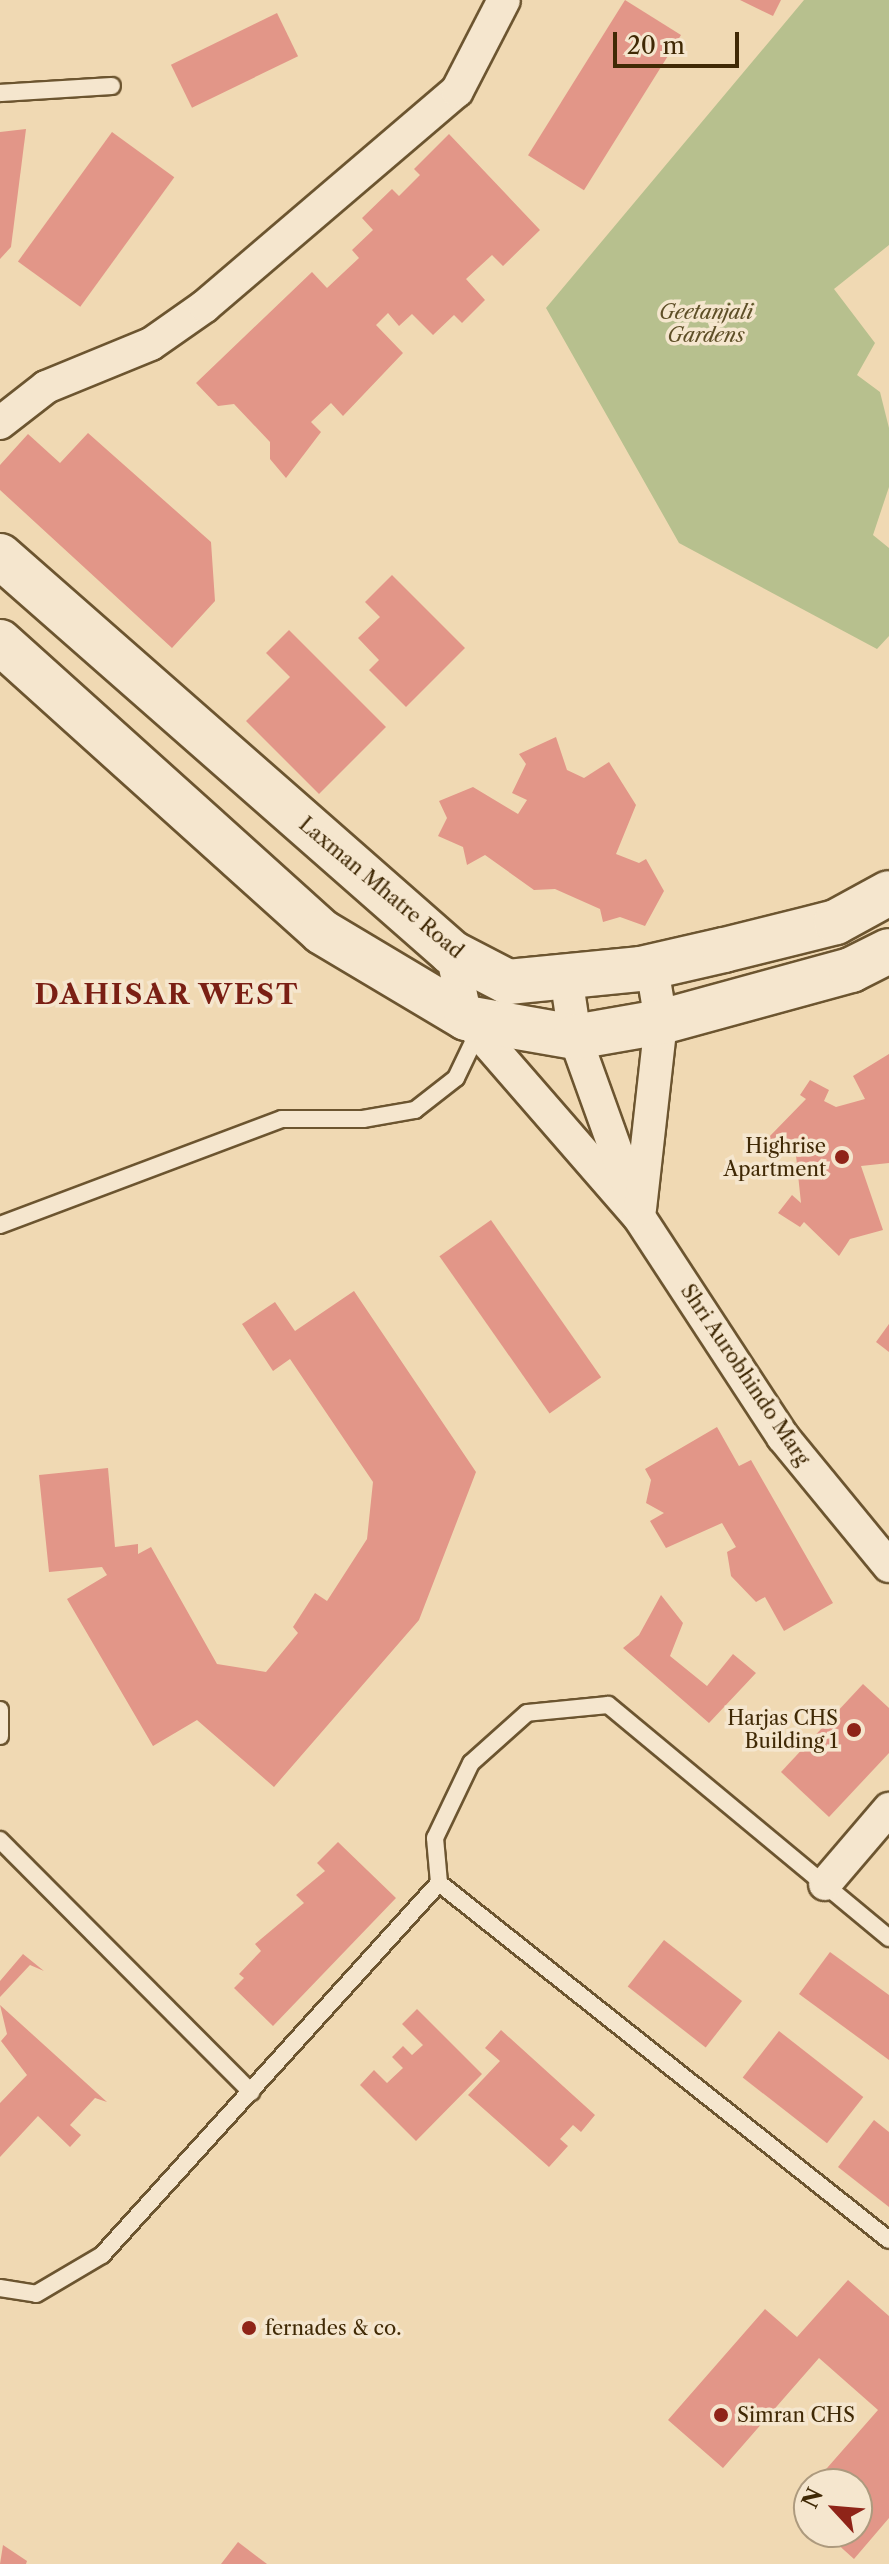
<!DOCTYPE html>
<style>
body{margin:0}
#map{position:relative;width:889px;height:2564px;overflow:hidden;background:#f0d9b3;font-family:"Libre Caslon Text",serif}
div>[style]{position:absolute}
.green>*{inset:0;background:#b7c08e}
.building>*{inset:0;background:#e29688;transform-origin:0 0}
.roads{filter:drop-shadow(2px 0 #6c5530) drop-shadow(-2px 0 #6c5530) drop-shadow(0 2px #6c5530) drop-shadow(0 -2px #6c5530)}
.service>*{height:16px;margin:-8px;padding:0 8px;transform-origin:8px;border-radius:8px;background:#f5e6ce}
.minor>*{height:32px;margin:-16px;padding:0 16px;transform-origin:16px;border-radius:16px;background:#f5e6ce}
.secondary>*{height:44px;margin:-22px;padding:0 22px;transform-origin:22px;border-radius:22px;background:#f5e6ce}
.dots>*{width:22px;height:22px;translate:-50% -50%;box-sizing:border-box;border:4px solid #f5e6ce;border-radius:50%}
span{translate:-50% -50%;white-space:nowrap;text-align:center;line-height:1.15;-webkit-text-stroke:7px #f5e6ce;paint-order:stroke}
.park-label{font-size:20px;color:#5e4f27;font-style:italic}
.street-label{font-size:20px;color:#402905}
.poi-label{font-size:20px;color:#402905}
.right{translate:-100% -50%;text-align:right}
.left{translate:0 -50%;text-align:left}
.district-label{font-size:28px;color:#7a1f14;font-weight:700;letter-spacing:2px}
.north{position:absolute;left:793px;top:2468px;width:80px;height:80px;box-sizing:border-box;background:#f5e6ce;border:2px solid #ad9a7e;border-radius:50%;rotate:296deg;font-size:22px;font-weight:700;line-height:32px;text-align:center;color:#402905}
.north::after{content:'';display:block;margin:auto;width:28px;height:36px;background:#8f2418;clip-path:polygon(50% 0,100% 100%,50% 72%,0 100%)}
.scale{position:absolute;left:613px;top:32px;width:126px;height:36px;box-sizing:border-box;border:4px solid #402905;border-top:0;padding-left:10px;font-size:24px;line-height:28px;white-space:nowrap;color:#402905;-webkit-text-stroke:6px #f5e6ce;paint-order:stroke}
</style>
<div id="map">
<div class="green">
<div style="clip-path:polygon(804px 0,889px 0,889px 245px,834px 289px,875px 343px,857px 375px,880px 392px,889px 428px,889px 487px,873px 535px,889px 548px,889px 636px,877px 649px,679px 543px,546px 308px)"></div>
</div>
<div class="building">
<div style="left:625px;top:0;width:66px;height:183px;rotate:32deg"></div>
<div style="clip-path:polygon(740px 0,781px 0,773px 16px)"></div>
<div style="left:277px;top:13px;width:48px;height:118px;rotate:64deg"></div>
<div style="clip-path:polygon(26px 129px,11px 247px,0 259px,0 132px)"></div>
<div style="left:112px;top:132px;width:77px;height:160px;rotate:36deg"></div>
<div style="clip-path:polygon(449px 134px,540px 230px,503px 266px,492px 255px,466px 279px,485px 300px,462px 323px,454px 315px,433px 335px,412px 314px,399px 326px,388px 313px,376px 325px,403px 353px,343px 416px,331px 403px,311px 422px,321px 432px,286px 478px,270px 459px,270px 442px,234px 404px,218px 406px,196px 383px,312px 272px,327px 288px,359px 258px,352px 250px,373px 230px,362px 218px,392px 189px,399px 196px,420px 175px,414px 169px)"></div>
<div style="clip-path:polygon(88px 433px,211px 542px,215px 601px,172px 648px,0 490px,0 465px,28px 434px,60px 463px)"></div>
<div style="clip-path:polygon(392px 575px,465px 648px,406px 707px,369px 670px,379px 660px,358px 638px,380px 617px,365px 602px)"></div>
<div style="clip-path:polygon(289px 630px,386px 727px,319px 794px,246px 721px,290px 677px,266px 653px)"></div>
<div style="clip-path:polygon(556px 737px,567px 770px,584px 778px,609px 762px,636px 805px,616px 854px,639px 863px,646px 859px,664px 891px,645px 926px,620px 917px,603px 922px,600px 909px,555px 889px,534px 890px,485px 855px,467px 865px,463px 847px,438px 836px,447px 818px,439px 801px,473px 787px,518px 814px,527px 800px,512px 793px,526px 764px,519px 754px)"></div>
<div style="clip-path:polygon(889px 1054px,889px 1163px,861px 1166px,883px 1230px,850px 1239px,839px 1256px,804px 1222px,800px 1227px,778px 1213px,792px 1195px,801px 1203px,795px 1146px,786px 1151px,768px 1138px,806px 1099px,800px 1095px,810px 1080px,829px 1090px,824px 1101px,836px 1107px,865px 1099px,853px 1076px)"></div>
<div style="left:491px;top:1220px;width:192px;height:63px;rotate:55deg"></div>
<div style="clip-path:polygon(354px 1291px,476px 1472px,419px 1620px,274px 1787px,197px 1720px,153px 1746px,67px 1599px,107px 1575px,102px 1567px,49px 1572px,39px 1475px,108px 1468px,115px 1547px,138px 1544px,138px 1554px,151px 1547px,217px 1664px,266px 1672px,298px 1633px,293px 1627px,315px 1593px,327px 1601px,367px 1539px,373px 1482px,290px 1359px,273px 1371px,242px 1324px,275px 1302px,295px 1331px)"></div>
<div style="clip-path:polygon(889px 1324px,889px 1352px,876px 1342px)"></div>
<div style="clip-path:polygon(717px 1427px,739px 1466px,751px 1460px,833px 1603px,784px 1631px,765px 1597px,756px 1602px,731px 1576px,727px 1552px,736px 1547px,722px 1523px,666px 1548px,650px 1521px,664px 1513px,646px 1503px,651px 1480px,645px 1469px)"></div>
<div style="clip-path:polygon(661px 1595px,683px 1623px,670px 1656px,707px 1686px,733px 1654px,756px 1673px,709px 1723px,623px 1648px,639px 1635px)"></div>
<div style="clip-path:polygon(863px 1684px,889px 1708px,889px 1753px,829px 1817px,781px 1772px)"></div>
<div style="clip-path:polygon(338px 1842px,396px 1898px,273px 2026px,234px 1988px,244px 1978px,239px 1974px,261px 1951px,255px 1944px,304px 1903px,296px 1895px,325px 1871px,317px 1863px)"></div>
<div style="left:664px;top:1940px;width:99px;height:59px;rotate:38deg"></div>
<div style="clip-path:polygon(830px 1952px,889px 1995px,889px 2060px,799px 1994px)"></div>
<div style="clip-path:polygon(23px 1954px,44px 1971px,30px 1965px,0 1997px,0 1981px)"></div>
<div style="clip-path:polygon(0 2005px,107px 2102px,95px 2098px,70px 2125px,81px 2135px,70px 2147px,38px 2116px,0 2157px,0 2103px,27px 2075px,1px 2041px,7px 2034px)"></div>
<div style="clip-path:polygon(417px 2009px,482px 2074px,416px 2141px,360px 2085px,374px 2070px,387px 2083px,403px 2068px,392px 2057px,403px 2046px,412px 2055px,423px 2045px,402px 2024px)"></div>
<div style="clip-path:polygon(501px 2030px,595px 2115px,581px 2132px,573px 2125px,560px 2139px,568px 2146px,549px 2167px,468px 2095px,500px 2061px,485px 2048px)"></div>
<div style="left:779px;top:2031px;width:107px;height:59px;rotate:38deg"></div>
<div style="clip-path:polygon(874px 2120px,889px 2132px,889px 2207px,838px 2167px)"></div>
<div style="clip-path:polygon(848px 2280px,889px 2316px,889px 2518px,854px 2559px,824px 2532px,857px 2532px,857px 2484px,813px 2484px,878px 2410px,819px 2358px,723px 2468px,668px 2420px,765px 2309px,797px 2337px)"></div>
<div style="clip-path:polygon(809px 2488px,809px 2519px,794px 2506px)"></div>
<div style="clip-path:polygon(238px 2542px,267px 2564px,221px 2564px)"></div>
<div style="clip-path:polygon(3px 2545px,27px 2561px,26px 2564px,0 2564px)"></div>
</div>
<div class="roads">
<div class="service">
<div style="left:0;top:93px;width:112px;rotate:-3.6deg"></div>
<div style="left:0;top:1225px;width:301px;rotate:-20.6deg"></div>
<div style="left:282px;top:1119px;width:81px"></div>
<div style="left:363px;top:1119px;width:53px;rotate:-9.8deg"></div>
<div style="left:415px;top:1110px;width:52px;rotate:-38deg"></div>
<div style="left:456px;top:1078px;width:51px;rotate:-64.4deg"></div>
<div style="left:0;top:1710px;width:26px;rotate:90deg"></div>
<div style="left:0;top:1840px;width:356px;rotate:45.1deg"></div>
<div style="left:889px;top:1938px;width:365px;rotate:-140.3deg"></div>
<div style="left:608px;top:1705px;width:81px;rotate:174.4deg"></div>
<div style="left:527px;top:1713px;width:75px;rotate:138.2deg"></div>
<div style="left:471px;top:1763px;width:83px;rotate:115.6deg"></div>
<div style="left:435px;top:1838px;width:45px;rotate:84.9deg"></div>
<div style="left:439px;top:1883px;width:574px;rotate:38.43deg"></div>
<div style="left:0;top:2288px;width:36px;rotate:9deg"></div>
<div style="left:36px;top:2294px;width:77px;rotate:-30.6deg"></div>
<div style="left:102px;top:2255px;width:502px;rotate:-47.83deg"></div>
</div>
<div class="minor">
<div style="left:0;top:423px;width:58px;rotate:-38deg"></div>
<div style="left:46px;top:387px;width:113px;rotate:-22.3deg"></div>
<div style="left:151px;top:344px;width:66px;rotate:-35.1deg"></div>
<div style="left:205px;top:306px;width:331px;rotate:-40.5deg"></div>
<div style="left:457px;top:91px;width:102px;rotate:-62.7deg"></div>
<div style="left:452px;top:953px;width:66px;rotate:77.8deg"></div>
<div style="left:466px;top:1018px;width:264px;rotate:49deg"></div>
<div style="left:639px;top:1217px;width:263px;rotate:56.8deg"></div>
<div style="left:783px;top:1437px;width:167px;rotate:50.6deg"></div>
<div style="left:566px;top:976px;width:62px;rotate:81.6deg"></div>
<div style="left:575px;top:1037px;width:171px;rotate:70.2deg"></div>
<div style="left:640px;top:1209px;width:188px;rotate:-83.6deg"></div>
<div style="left:661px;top:1022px;width:56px;rotate:-99.3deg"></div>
<div style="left:825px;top:1884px;width:99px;rotate:-49.5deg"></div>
</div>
<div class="secondary">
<div style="left:0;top:556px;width:602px;rotate:41.29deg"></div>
<div style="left:452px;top:953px;width:63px;rotate:27.4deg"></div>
<div style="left:508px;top:982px;width:134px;rotate:-5.6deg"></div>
<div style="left:641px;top:969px;width:85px;rotate:-12.9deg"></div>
<div style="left:724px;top:950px;width:115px;rotate:-14deg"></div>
<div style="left:836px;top:922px;width:60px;rotate:-28.7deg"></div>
<div style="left:0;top:642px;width:433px;rotate:42deg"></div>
<div style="left:322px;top:932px;width:168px;rotate:30.8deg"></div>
<div style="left:466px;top:1018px;width:111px;rotate:9.9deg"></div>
<div style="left:575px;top:1037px;width:87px;rotate:-9.9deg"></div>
<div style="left:661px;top:1022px;width:197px;rotate:-15.3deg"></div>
<div style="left:851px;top:970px;width:42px;rotate:-26.6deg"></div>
</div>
</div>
<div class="dots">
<div style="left:842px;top:1157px;background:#8f2418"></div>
<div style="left:854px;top:1730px;background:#8f2418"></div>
<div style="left:249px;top:2328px;background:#8f2418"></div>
<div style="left:721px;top:2415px;background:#8f2418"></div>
</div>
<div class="park-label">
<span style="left:706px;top:324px">Geetanjali<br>Gardens</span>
</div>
<div class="street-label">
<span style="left:381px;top:888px;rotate:40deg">Laxman Mhatre Road</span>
<span style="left:745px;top:1375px;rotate:56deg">Shri Aurobhindo Marg</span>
</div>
<div class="poi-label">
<span class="right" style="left:826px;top:1158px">Highrise<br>Apartment</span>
<span class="right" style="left:838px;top:1730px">Harjas CHS<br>Building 1</span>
<span class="left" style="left:265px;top:2328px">fernades &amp; co.</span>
<span class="left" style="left:737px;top:2415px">Simran CHS</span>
</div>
<div class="district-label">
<span style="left:167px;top:994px">DAHISAR WEST</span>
</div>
<div class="north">N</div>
<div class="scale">20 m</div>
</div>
